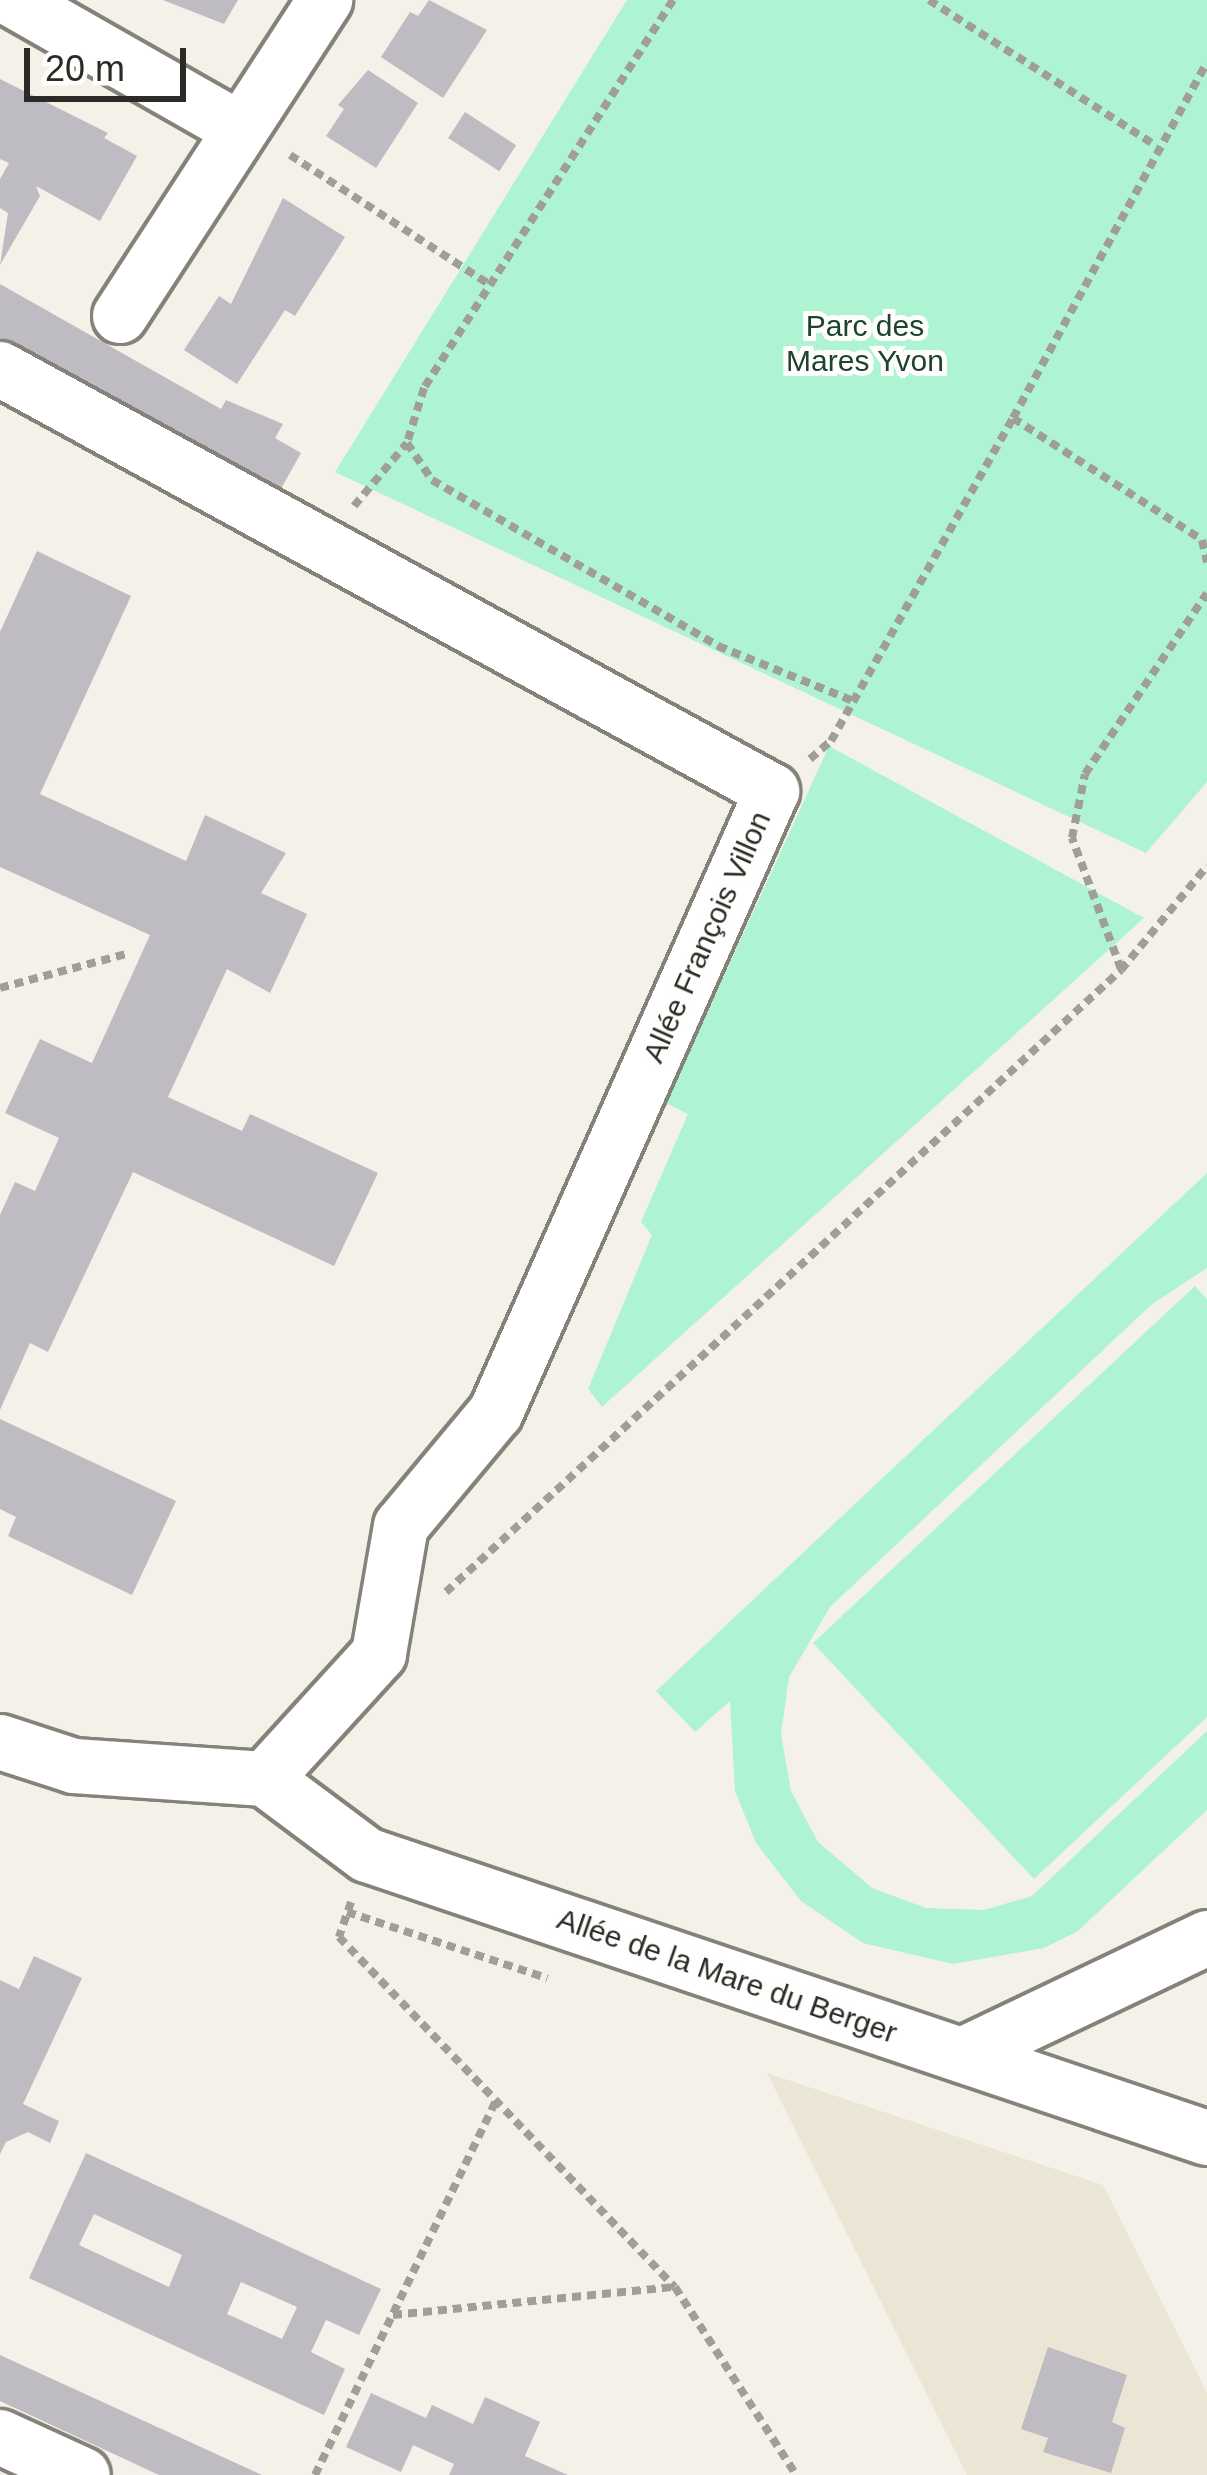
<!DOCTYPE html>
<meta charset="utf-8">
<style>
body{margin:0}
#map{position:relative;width:1207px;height:2475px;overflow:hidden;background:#f4f1e8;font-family:Helvetica,sans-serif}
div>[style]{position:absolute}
.built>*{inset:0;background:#ebe5d5}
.green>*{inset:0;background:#aef4d2}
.building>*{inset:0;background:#bfbbc3;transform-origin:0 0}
.path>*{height:8px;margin-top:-4px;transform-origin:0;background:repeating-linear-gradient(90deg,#a09e98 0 9px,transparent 0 15px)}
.roads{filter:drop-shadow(3px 0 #85827a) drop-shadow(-3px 0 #85827a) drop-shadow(0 3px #85827a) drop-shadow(0 -3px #85827a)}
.minor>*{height:54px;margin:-27px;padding:0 27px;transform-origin:27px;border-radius:27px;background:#fff}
span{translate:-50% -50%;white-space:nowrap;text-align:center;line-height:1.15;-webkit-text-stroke:10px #fffefd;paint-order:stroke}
.park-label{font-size:30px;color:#1c4232}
.street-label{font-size:30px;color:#2b2a27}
.scale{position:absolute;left:24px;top:48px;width:162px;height:54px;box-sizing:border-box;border:6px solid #2b2a27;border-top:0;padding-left:15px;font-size:36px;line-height:42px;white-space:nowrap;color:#2b2a27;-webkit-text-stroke:9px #fffefd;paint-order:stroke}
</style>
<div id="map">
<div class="built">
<div style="clip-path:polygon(767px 2073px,1103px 2185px,1207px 2393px,1207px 2475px,967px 2475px)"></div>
</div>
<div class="green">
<div style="clip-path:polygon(627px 0,1207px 0,1207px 782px,1146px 853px,335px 472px)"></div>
<div style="clip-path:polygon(829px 746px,1144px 918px,602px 1407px,588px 1389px,652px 1235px,641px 1222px,688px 1114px,666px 1103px)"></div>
<div style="clip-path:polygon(1207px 1173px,1207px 1268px,1151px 1305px,830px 1607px,789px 1677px,781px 1734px,791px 1791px,818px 1842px,872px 1888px,926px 1908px,984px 1910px,1032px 1896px,1207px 1731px,1207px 1810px,1078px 1931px,1044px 1948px,953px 1964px,863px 1943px,801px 1901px,756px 1843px,735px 1791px,730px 1701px,695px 1732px,656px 1691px)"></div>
<div style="clip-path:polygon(1195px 1286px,1207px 1299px,1207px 1717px,1034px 1879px,813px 1643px)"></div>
</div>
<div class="building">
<div style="clip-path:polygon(163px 0,238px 0,224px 24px)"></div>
<div style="clip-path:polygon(429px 0,487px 30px,443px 98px,381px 57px,410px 12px,418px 16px)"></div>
<div style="clip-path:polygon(368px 70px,418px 103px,376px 168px,326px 136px,344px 109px,338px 105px)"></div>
<div style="clip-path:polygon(0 79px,108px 133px,104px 138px,137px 156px,100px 221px,36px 186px,40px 196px,0 265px,8px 213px,0 208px,0 179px,9px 163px,0 159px)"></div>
<div style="left:465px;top:112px;width:61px;height:31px;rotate:33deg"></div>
<div style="clip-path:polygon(283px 198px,345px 237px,295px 316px,285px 310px,237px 384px,184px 350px,219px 296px,231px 304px)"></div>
<div style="clip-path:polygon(0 284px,221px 409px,226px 400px,283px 424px,275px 438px,301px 453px,278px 494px,0 338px)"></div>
<div style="clip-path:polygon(37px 551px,131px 596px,40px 794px,186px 861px,205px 815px,286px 853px,261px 893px,307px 914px,270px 993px,227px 969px,168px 1097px,242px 1131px,250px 1114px,378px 1173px,334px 1266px,133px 1172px,48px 1352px,30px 1343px,0 1410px,0 1215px,15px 1182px,35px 1191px,59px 1138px,5px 1113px,40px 1039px,92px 1063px,150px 935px,0 867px,0 632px)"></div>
<div style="clip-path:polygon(0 1419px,176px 1501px,132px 1595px,8px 1536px,16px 1517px,0 1509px)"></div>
<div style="clip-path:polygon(34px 1956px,82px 1978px,23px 2104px,59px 2121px,50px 2143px,28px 2132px,6px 2142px,0 2154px,0 1980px,19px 1989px)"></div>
<div style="clip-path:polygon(evenodd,86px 2153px,381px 2289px,359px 2335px,326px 2320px,311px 2352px,345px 2369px,324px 2415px,29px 2278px,86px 2153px,94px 2214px,182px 2255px,169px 2287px,79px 2245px,94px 2214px,86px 2153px,241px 2282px,297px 2307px,282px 2339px,227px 2314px,241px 2282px)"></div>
<div style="clip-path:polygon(1048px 2347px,1127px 2375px,1112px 2422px,1125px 2428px,1111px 2473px,1043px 2452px,1048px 2438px,1021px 2429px)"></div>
<div style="clip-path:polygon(0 2355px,262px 2475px,159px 2475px,0 2401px)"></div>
<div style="clip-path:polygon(371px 2393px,426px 2418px,432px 2405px,473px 2424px,485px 2397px,540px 2422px,525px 2456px,568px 2475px,449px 2475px,454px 2464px,413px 2445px,401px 2472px,346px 2447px)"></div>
</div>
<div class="path">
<div style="left:673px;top:0;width:461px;rotate:122.7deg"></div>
<div style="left:424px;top:388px;width:58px;rotate:107.2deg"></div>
<div style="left:407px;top:443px;width:45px;rotate:56deg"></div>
<div style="left:432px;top:480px;width:331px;rotate:30.1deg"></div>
<div style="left:718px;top:646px;width:144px;rotate:22.1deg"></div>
<div style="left:929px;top:0;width:270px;rotate:32.7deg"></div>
<div style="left:290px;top:155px;width:239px;rotate:33deg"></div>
<div style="left:1013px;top:418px;width:405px;rotate:-61.4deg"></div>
<div style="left:354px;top:506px;width:82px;rotate:-49.9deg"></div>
<div style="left:810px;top:759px;width:28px;rotate:-41deg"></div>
<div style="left:831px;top:741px;width:371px;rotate:-60.6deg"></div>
<div style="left:1013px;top:418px;width:225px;rotate:32.8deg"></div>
<div style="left:1202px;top:540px;width:23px;rotate:77deg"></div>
<div style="left:1121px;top:969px;width:140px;rotate:-110.5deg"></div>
<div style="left:1072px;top:838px;width:65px;rotate:-78.5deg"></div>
<div style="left:1085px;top:774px;width:218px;rotate:-56deg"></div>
<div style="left:0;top:988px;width:131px;rotate:-15.1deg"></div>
<div style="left:446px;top:1592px;width:918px;rotate:-42.66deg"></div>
<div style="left:1121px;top:970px;width:135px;rotate:-50.4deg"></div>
<div style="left:351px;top:1902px;width:37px;rotate:109deg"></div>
<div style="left:339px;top:1937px;width:485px;rotate:46.2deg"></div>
<div style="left:675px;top:2287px;width:224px;rotate:57.2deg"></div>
<div style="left:347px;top:1912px;width:211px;rotate:18.3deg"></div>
<div style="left:393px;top:2315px;width:283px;rotate:-5.7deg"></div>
<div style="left:315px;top:2475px;width:415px;rotate:-64.2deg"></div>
</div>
<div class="roads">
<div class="minor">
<div style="left:13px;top:0;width:260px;rotate:29.7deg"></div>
<div style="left:120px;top:316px;width:377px;rotate:-57deg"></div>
<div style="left:0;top:369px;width:880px;rotate:28.66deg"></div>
<div style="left:772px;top:791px;width:680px;rotate:113.96deg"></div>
<div style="left:496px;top:1412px;width:148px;rotate:129.8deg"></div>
<div style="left:401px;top:1526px;width:130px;rotate:99.8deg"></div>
<div style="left:379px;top:1654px;width:169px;rotate:132.4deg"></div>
<div style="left:0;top:1742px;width:78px;rotate:18deg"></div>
<div style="left:74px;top:1766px;width:191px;rotate:3.9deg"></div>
<div style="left:265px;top:1779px;width:127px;rotate:36.7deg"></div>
<div style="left:367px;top:1855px;width:886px;rotate:18.62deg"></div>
<div style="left:962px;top:2055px;width:272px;rotate:-25.5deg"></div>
<div style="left:0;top:2437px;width:91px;rotate:24.6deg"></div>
</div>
</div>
<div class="park-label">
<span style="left:865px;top:343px">Parc des<br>Mares Yvon</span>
</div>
<div class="street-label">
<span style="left:707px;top:937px;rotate:-66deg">Allée François Villon</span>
<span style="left:727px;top:1976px;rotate:19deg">Allée de la Mare du Berger</span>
</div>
<div class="scale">20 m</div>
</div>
